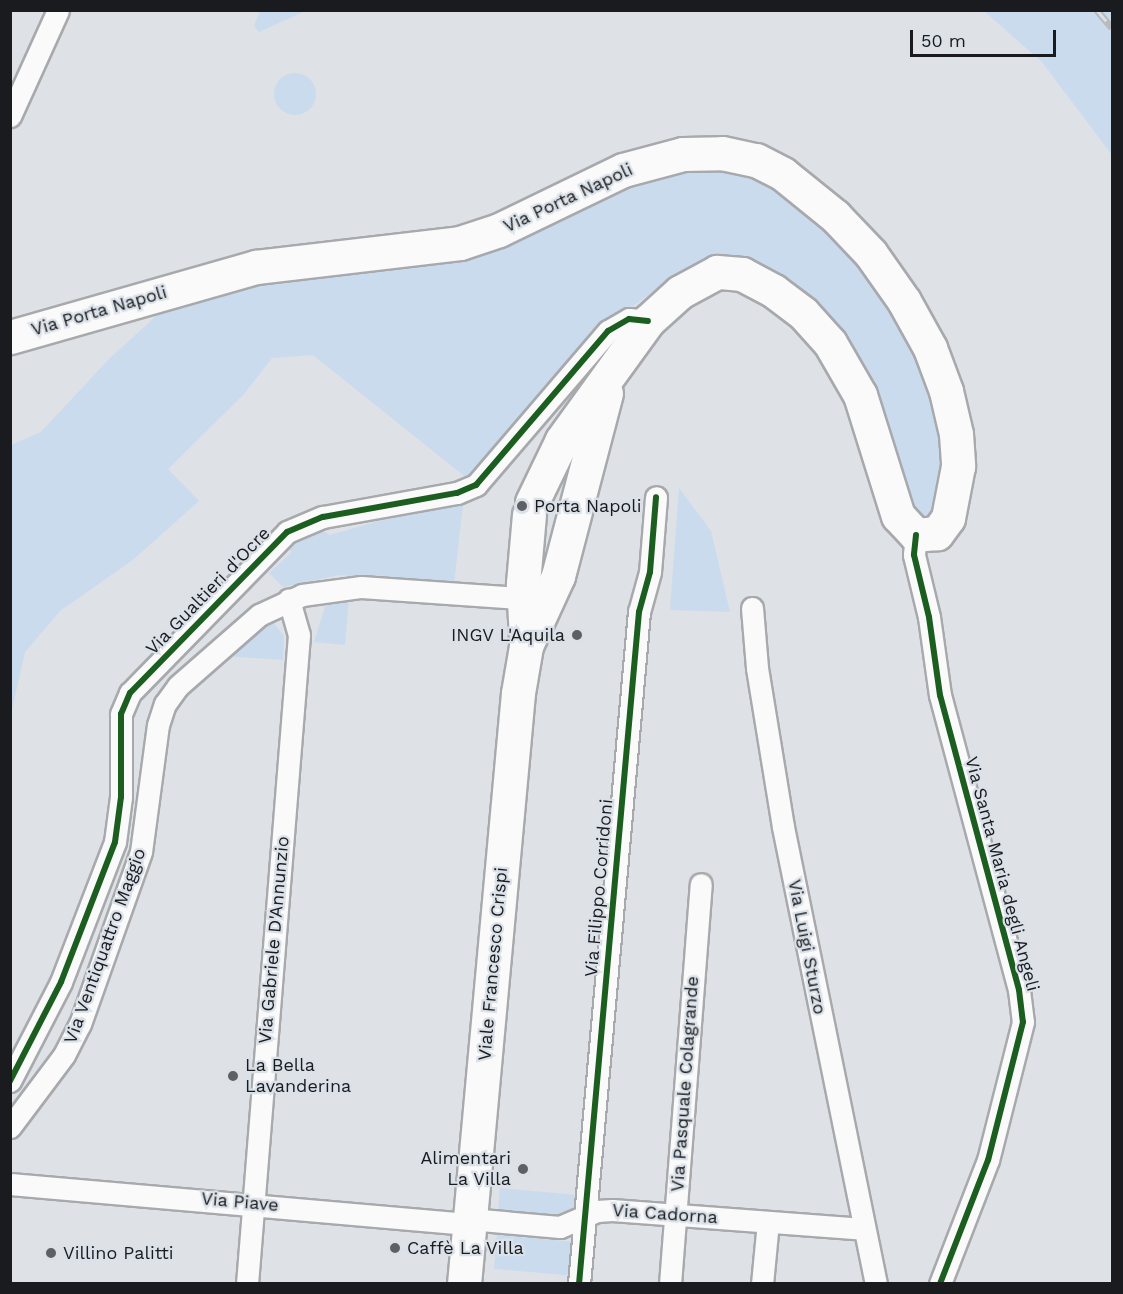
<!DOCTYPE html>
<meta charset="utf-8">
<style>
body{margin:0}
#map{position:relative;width:1123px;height:1294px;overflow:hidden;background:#dee1e5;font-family:"Work Sans",sans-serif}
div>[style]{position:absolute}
.green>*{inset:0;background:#cadbee;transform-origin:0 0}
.round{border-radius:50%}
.roads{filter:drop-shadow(2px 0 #a7a9ac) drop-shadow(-2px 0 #a7a9ac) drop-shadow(0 2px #a7a9ac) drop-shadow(0 -2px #a7a9ac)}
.minor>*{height:21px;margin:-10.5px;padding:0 10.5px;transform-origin:10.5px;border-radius:10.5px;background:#fafafb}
.primary>*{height:33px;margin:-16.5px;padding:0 16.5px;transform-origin:16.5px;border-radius:16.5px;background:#fafafb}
.rail>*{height:7px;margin-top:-3.5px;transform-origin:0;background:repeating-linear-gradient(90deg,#dbe1e8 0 14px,#b9b9ba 0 28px);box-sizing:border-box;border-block:2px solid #b9b9ba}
.cycleway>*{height:6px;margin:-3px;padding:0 3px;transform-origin:3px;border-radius:3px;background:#1b5e20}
.dots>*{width:16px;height:16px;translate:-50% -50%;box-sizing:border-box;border:3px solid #dbe1e8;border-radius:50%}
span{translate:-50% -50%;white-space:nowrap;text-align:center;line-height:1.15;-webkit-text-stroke:4.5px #dbe1e8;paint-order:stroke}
.street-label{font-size:18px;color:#191b1e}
.poi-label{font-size:18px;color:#191b1e}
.left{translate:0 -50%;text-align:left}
.right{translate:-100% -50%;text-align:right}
.frame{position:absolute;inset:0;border:12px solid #191b1e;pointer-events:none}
.scale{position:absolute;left:910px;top:30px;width:146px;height:27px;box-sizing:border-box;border:3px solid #191b1e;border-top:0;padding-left:8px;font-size:18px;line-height:21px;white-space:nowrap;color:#191b1e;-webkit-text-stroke:4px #dbe1e8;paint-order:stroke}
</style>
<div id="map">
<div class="green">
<div style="clip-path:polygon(260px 10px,305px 10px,305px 11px,259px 32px,254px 26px)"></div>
<div style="clip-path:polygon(984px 11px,1112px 11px,1112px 155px,1042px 62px)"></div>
<div class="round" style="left:274px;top:73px;width:42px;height:42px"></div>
<div style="clip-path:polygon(686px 166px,740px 170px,787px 194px,842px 243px,895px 314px,928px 378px,944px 447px,940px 501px,929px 520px,915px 515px,855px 365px,706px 263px,678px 273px,591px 337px,468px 479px,313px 355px,272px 358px,244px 394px,168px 469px,199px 501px,134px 559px,60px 611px,25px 652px,11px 714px,11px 445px,41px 432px,109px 359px,165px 308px,251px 285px,349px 268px)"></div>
<div style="clip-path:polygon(679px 488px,711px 531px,730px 612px,670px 610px)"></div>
<div style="clip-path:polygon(463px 504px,454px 584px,339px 575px,283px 587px,269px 573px,292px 552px,287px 547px,303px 533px,318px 528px,330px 535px,410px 512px)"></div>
<div style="clip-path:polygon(349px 598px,345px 645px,314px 642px,326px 604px)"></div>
<div style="clip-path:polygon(274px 623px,284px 636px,283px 660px,225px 656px,262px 626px)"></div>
<div style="clip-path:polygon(500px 1188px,577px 1195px,576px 1203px,569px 1213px,561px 1215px,498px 1210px)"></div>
<div style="left:497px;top:1235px;width:77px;height:34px;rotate:5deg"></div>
</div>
<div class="roads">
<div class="minor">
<div style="left:10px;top:116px;width:116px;rotate:-65.6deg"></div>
<div style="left:916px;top:535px;width:20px;rotate:96deg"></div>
<div style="left:914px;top:555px;width:64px;rotate:76.4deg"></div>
<div style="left:929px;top:617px;width:79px;rotate:82deg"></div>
<div style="left:940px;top:695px;width:305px;rotate:75deg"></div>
<div style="left:1019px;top:990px;width:32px;rotate:83deg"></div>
<div style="left:1023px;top:1022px;width:142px;rotate:104.2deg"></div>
<div style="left:988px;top:1160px;width:133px;rotate:111.2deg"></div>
<div style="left:752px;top:608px;width:60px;rotate:85.2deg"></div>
<div style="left:757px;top:668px;width:161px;rotate:80.7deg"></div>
<div style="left:783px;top:827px;width:466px;rotate:78.5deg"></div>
<div style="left:10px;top:1081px;width:111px;rotate:-62.7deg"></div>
<div style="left:61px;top:982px;width:150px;rotate:-68.9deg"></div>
<div style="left:115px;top:842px;width:45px;rotate:-82.4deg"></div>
<div style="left:121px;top:797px;width:83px;rotate:-90deg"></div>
<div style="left:121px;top:714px;width:23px;rotate:-67deg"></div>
<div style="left:130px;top:693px;width:225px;rotate:-45.7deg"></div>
<div style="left:287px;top:532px;width:39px;rotate:-23deg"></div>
<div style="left:323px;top:517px;width:136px;rotate:-10.2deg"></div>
<div style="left:457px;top:493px;width:21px;rotate:-23deg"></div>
<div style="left:476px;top:485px;width:203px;rotate:-49.4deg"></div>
<div style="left:608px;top:331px;width:24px;rotate:-30deg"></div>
<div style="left:629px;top:319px;width:19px;rotate:6deg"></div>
<div style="left:10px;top:1127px;width:90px;rotate:-53.1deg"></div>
<div style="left:64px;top:1055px;width:35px;rotate:-63deg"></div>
<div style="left:80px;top:1024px;width:182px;rotate:-70.5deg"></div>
<div style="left:141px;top:852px;width:128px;rotate:-82.4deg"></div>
<div style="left:158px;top:725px;width:22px;rotate:-72deg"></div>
<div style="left:165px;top:704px;width:22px;rotate:-54deg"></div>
<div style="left:178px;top:686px;width:108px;rotate:-41.2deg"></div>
<div style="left:259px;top:615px;width:47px;rotate:-24.9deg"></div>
<div style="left:302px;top:595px;width:60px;rotate:-7.7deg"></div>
<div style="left:361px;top:587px;width:173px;rotate:4deg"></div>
<div style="left:10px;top:1184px;width:462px;rotate:5deg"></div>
<div style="left:470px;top:1219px;width:90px;rotate:5.1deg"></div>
<div style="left:560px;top:1227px;width:40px;rotate:-23.4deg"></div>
<div style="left:597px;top:1211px;width:15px;rotate:-4deg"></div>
<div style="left:612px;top:1210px;width:252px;rotate:4.3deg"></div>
<div style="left:247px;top:1284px;width:651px;rotate:-85.42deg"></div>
<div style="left:299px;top:635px;width:37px;rotate:-106deg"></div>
<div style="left:579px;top:1284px;width:675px;rotate:-84.9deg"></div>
<div style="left:639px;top:612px;width:41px;rotate:-74.6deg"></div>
<div style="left:650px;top:572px;width:75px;rotate:-85.4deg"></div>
<div style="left:670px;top:1284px;width:401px;rotate:-85.6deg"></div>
<div style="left:762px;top:1284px;width:62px;rotate:-84.5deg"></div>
</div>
<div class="primary">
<div style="left:10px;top:337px;width:256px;rotate:-15.9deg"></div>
<div style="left:256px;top:267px;width:205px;rotate:-6.7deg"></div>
<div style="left:460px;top:243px;width:41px;rotate:-18.4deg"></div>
<div style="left:499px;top:230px;width:138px;rotate:-25.8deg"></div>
<div style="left:623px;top:170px;width:62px;rotate:-14.9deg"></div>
<div style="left:683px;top:154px;width:39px;rotate:-1deg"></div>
<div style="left:722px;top:153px;width:35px;rotate:12deg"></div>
<div style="left:756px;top:160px;width:30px;rotate:27deg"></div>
<div style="left:783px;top:174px;width:67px;rotate:38.9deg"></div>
<div style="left:835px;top:216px;width:52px;rotate:46.5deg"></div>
<div style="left:871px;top:254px;width:57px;rotate:54.9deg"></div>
<div style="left:904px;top:301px;width:54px;rotate:61deg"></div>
<div style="left:930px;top:348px;width:46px;rotate:69.6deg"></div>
<div style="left:946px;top:391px;width:44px;rotate:76.9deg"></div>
<div style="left:956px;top:434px;width:32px;rotate:86deg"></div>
<div style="left:958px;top:466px;width:53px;rotate:100.9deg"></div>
<div style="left:948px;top:518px;width:19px;rotate:126deg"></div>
<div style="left:937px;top:533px;width:21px;rotate:175deg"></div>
<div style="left:916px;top:535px;width:26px;rotate:-133deg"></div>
<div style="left:898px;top:516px;width:127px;rotate:-107.4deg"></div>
<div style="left:860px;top:395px;width:60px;rotate:-120deg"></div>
<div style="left:830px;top:343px;width:40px;rotate:-132deg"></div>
<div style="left:803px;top:313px;width:36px;rotate:-143deg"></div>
<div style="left:774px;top:291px;width:36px;rotate:-152deg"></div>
<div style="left:742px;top:274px;width:25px;rotate:-175deg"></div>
<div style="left:717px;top:272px;width:42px;rotate:151.6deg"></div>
<div style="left:680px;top:292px;width:43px;rotate:137.8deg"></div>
<div style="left:648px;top:321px;width:147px;rotate:125.9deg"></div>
<div style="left:562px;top:440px;width:69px;rotate:115.8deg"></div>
<div style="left:526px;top:638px;width:55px;rotate:-93.1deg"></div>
<div style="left:523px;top:583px;width:68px;rotate:-85deg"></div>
<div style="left:464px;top:1284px;width:593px;rotate:-84.78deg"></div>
<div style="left:518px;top:693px;width:48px;rotate:-80.3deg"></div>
<div style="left:526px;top:646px;width:77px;rotate:-65.4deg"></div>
<div style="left:558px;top:576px;width:189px;rotate:-75.3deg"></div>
</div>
</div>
<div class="rail">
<div style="left:1097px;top:10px;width:23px;rotate:50deg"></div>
</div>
<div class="cycleway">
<div style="left:916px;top:535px;width:20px;rotate:96deg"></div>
<div style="left:914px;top:555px;width:64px;rotate:76.4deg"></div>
<div style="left:929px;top:617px;width:79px;rotate:82deg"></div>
<div style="left:940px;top:695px;width:305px;rotate:75deg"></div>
<div style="left:1019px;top:990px;width:32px;rotate:83deg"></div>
<div style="left:1023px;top:1022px;width:142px;rotate:104.2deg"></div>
<div style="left:988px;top:1160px;width:133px;rotate:111.2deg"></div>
<div style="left:10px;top:1081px;width:111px;rotate:-62.7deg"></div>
<div style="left:61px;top:982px;width:150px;rotate:-68.9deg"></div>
<div style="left:115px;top:842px;width:45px;rotate:-82.4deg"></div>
<div style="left:121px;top:797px;width:83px;rotate:-90deg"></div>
<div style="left:121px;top:714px;width:23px;rotate:-67deg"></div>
<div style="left:130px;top:693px;width:225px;rotate:-45.7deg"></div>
<div style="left:287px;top:532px;width:39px;rotate:-23deg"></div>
<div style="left:323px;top:517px;width:136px;rotate:-10.2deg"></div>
<div style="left:457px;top:493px;width:21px;rotate:-23deg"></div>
<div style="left:476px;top:485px;width:203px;rotate:-49.4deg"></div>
<div style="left:608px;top:331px;width:24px;rotate:-30deg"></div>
<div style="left:629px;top:319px;width:19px;rotate:6deg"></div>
<div style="left:579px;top:1284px;width:675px;rotate:-84.9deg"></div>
<div style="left:639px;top:612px;width:41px;rotate:-74.6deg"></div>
<div style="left:650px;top:572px;width:75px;rotate:-85.4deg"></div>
</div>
<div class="dots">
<div style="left:522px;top:506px;background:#5e6064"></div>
<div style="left:577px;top:635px;background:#5e6064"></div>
<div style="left:233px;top:1076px;background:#5e6064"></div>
<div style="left:523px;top:1169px;background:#5e6064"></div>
<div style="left:395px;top:1248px;background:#5e6064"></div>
<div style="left:51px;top:1253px;background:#5e6064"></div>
</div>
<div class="street-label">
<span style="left:568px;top:198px;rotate:-25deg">Via Porta Napoli</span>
<span style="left:99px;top:311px;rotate:-16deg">Via Porta Napoli</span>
<span style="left:208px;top:591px;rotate:-46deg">Via Gualtieri d'Ocre</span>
<span style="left:1002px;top:874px;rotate:75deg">Via Santa Maria degli Angeli</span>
<span style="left:599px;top:888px;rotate:-85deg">Via Filippo Corridoni</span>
<span style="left:274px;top:940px;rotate:-85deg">Via Gabriele D'Annunzio</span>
<span style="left:105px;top:946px;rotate:-70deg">Via Ventiquattro Maggio</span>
<span style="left:807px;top:947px;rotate:79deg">Via Luigi Sturzo</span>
<span style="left:493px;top:964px;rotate:-85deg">Viale Francesco Crispi</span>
<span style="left:685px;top:1084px;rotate:-86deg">Via Pasquale Colagrande</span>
<span style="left:240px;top:1202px;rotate:5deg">Via Piave</span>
<span style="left:665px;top:1214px;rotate:4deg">Via Cadorna</span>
</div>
<div class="poi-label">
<span class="left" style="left:534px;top:506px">Porta Napoli</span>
<span class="right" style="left:565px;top:635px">INGV L'Aquila</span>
<span class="left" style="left:245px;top:1076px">La Bella<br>Lavanderina</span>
<span class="right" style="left:511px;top:1169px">Alimentari<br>La Villa</span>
<span class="left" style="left:407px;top:1248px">Caffè La Villa</span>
<span class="left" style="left:63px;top:1253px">Villino Palitti</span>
</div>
<div class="frame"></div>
<div class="scale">50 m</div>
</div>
